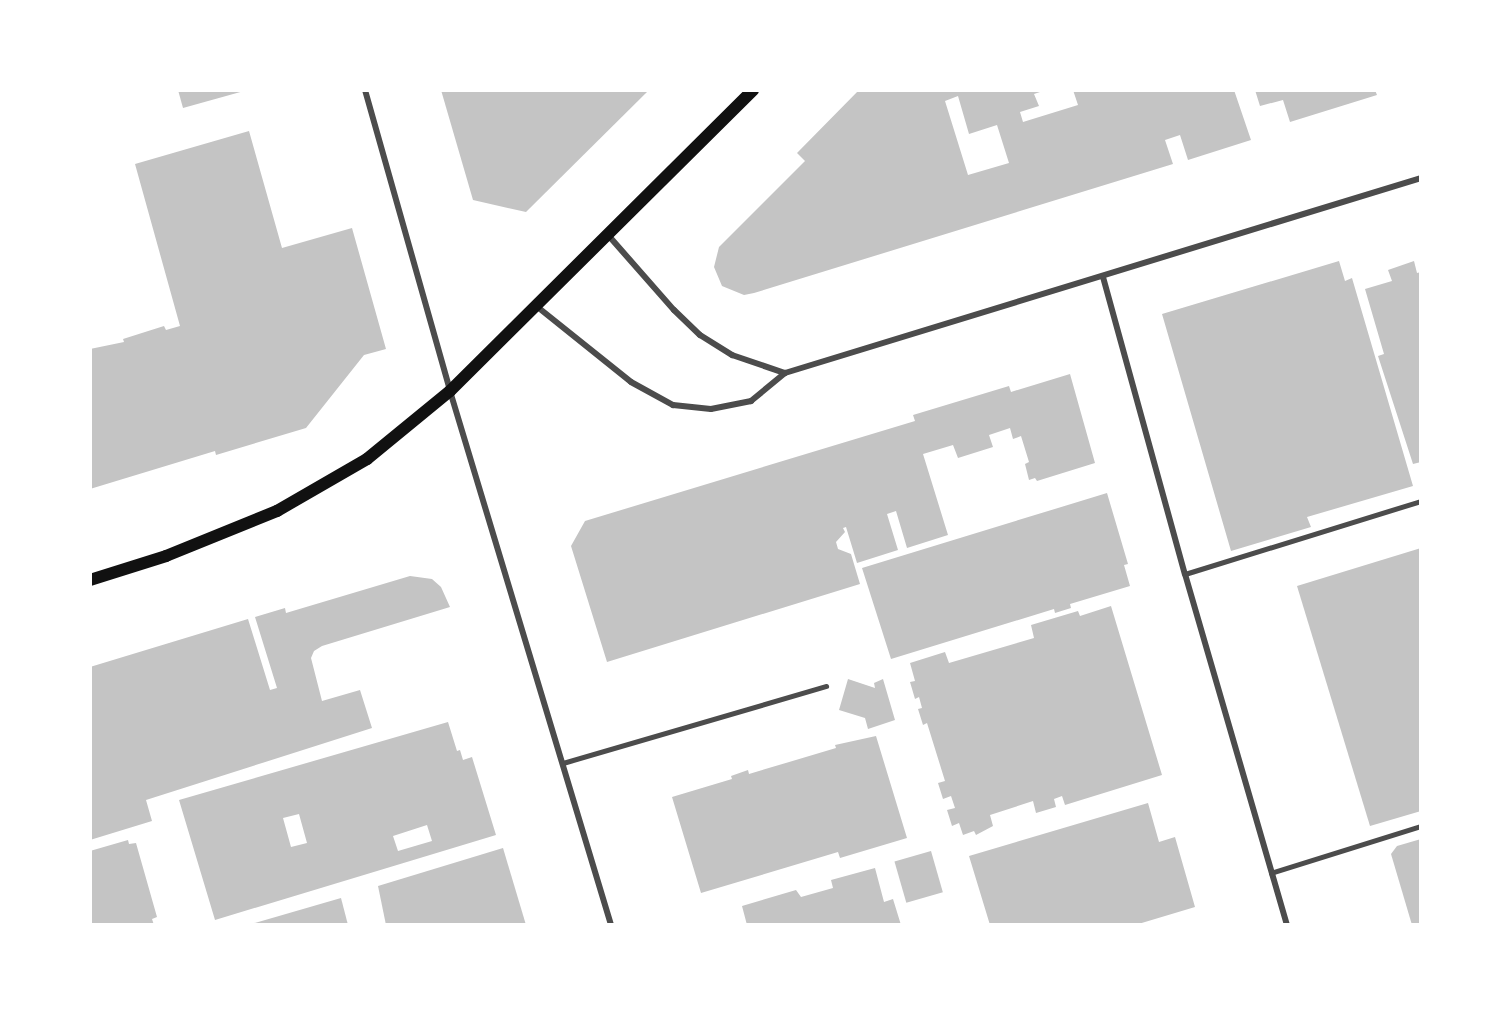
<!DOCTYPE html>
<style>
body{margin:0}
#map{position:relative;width:1511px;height:1015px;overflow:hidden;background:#fff;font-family:Poppins,sans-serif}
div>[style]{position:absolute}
.building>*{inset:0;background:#c4c4c4;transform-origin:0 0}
.service>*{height:4.5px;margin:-2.25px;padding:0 2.25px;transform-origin:2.25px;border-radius:2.25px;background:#4c4c4c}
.minor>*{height:6px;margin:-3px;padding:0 3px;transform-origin:3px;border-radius:3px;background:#4c4c4c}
.secondary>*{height:12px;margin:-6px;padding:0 6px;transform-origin:6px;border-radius:6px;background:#111}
span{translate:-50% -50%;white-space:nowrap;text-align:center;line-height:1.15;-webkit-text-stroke:5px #fff;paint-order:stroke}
.frame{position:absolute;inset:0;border:92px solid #fff;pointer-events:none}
</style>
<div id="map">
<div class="building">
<div style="clip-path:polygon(178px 90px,244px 90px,244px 91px,183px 108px)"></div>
<div style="clip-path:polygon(441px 90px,649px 90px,526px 212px,473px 200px)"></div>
<div style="clip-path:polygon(evenodd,859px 90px,1046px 90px,1034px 94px,1039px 106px,1020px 112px,1023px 122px,1078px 105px,1073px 90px,1234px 90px,1251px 140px,1188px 160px,1180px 135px,1165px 140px,1173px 164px,754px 293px,744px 295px,722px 286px,714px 267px,719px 247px,805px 161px,797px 153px,859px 90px,958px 96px,969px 134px,997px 125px,1009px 163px,968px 175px,945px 101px,958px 96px)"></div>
<div style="clip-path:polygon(1255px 90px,1375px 90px,1377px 95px,1290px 122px,1283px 100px,1260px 106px)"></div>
<div style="clip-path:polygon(249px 131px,282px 248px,352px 228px,386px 349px,364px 355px,306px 428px,216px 455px,215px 451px,90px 489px,90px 349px,124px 342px,123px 339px,164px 326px,166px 330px,180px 326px,135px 164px)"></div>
<div style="clip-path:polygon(1339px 261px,1345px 281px,1352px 278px,1413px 486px,1307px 517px,1311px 527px,1231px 551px,1162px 314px)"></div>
<div style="clip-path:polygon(1414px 261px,1417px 273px,1421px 272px,1421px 462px,1413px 464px,1378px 356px,1384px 354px,1365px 289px,1392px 281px,1388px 270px)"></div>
<div style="clip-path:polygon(1070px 374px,1095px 463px,1037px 481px,1035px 478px,1029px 480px,1025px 464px,1029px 462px,1021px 436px,1013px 439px,1010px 428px,989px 435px,993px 447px,958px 458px,953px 445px,923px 454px,948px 535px,907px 548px,896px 511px,887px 514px,898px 550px,857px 563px,846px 527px,843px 528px,845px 532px,836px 542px,838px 549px,851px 554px,860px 584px,607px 662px,571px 546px,585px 521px,915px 421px,913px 415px,1009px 386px,1011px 392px)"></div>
<div style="clip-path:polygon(1107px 493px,1128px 564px,1124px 565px,1130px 586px,1070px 604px,1071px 608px,1055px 613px,1054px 609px,891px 659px,862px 568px)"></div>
<div style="clip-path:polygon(1421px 548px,1421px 811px,1370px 826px,1297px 586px)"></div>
<div style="clip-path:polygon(410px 576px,432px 579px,441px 587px,450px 607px,322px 646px,314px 651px,311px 658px,322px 701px,360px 690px,372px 728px,146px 800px,152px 821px,90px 840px,90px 667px,248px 619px,270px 690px,277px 688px,255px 617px,285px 608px,286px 613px)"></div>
<div style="clip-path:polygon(1111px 606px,1162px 775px,1065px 805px,1062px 796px,1054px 799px,1056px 807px,1036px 813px,1033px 801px,990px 815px,993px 826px,976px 835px,974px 831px,963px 835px,959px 823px,952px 826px,947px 810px,955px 808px,951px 796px,943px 799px,938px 783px,945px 781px,927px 723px,923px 725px,918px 709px,922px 708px,919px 697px,915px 699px,910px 682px,915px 681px,910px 663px,945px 652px,949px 663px,1034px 638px,1031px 625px,1078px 611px,1080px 616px)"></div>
<div style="clip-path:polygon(848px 679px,875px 688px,874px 683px,883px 679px,895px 720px,868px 729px,865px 718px,839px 710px)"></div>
<div style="clip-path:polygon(evenodd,448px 722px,457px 751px,460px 750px,463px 760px,472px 757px,496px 835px,215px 920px,179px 800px,448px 722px,299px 814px,307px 843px,291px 847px,283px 818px,299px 814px,448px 722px,427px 825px,432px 841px,398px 851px,393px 836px,427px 825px)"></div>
<div style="clip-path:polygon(876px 736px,907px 838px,840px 858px,838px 852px,701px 893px,672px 797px,732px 779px,731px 776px,748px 770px,749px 774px,836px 748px,835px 745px)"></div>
<div style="clip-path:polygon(1148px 803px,1159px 842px,1175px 837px,1195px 907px,1135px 925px,990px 925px,969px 856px)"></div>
<div style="clip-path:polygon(1421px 839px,1421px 925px,1412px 925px,1391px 854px,1397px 846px)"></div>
<div style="clip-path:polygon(128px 840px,129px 844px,136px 843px,157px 917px,152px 919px,154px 925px,90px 925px,90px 851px)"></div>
<div style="clip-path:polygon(503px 848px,526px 925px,386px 925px,378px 886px)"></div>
<div style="left:931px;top:851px;width:43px;height:38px;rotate:74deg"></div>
<div style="clip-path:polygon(875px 868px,884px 902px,893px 899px,901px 925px,747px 925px,742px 906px,796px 890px,801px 897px,833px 888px,831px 880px)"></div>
<div style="clip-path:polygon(341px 898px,348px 925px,252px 925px,251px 924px)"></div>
</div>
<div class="service">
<div style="left:1185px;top:574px;width:247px;rotate:-17.2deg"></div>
<div style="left:563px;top:763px;width:274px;rotate:-16.3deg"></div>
<div style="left:1271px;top:873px;width:157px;rotate:-17.4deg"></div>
</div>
<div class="minor">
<div style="left:365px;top:90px;width:313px;rotate:74.2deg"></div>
<div style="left:450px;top:391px;width:558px;rotate:73.22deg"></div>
<div style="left:608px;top:235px;width:100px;rotate:48.7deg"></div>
<div style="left:674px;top:310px;width:36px;rotate:44deg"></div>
<div style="left:700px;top:335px;width:38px;rotate:32deg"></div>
<div style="left:732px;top:355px;width:56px;rotate:18.8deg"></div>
<div style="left:1103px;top:277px;width:308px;rotate:74.6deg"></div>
<div style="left:1185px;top:574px;width:366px;rotate:73.8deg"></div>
<div style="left:535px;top:305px;width:123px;rotate:38.7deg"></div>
<div style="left:631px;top:382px;width:48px;rotate:28.7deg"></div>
<div style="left:673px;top:405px;width:38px;rotate:6deg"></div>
<div style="left:711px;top:409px;width:41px;rotate:-11.3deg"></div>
<div style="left:751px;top:401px;width:44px;rotate:-39.5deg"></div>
<div style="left:785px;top:373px;width:665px;rotate:-17.05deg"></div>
</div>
<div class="secondary">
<div style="left:90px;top:580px;width:80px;rotate:-17.5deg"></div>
<div style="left:166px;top:556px;width:120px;rotate:-22.1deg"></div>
<div style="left:277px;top:511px;width:104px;rotate:-30deg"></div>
<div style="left:367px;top:459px;width:107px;rotate:-39.3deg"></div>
<div style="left:450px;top:391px;width:427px;rotate:-44.8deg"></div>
</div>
<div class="frame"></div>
</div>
